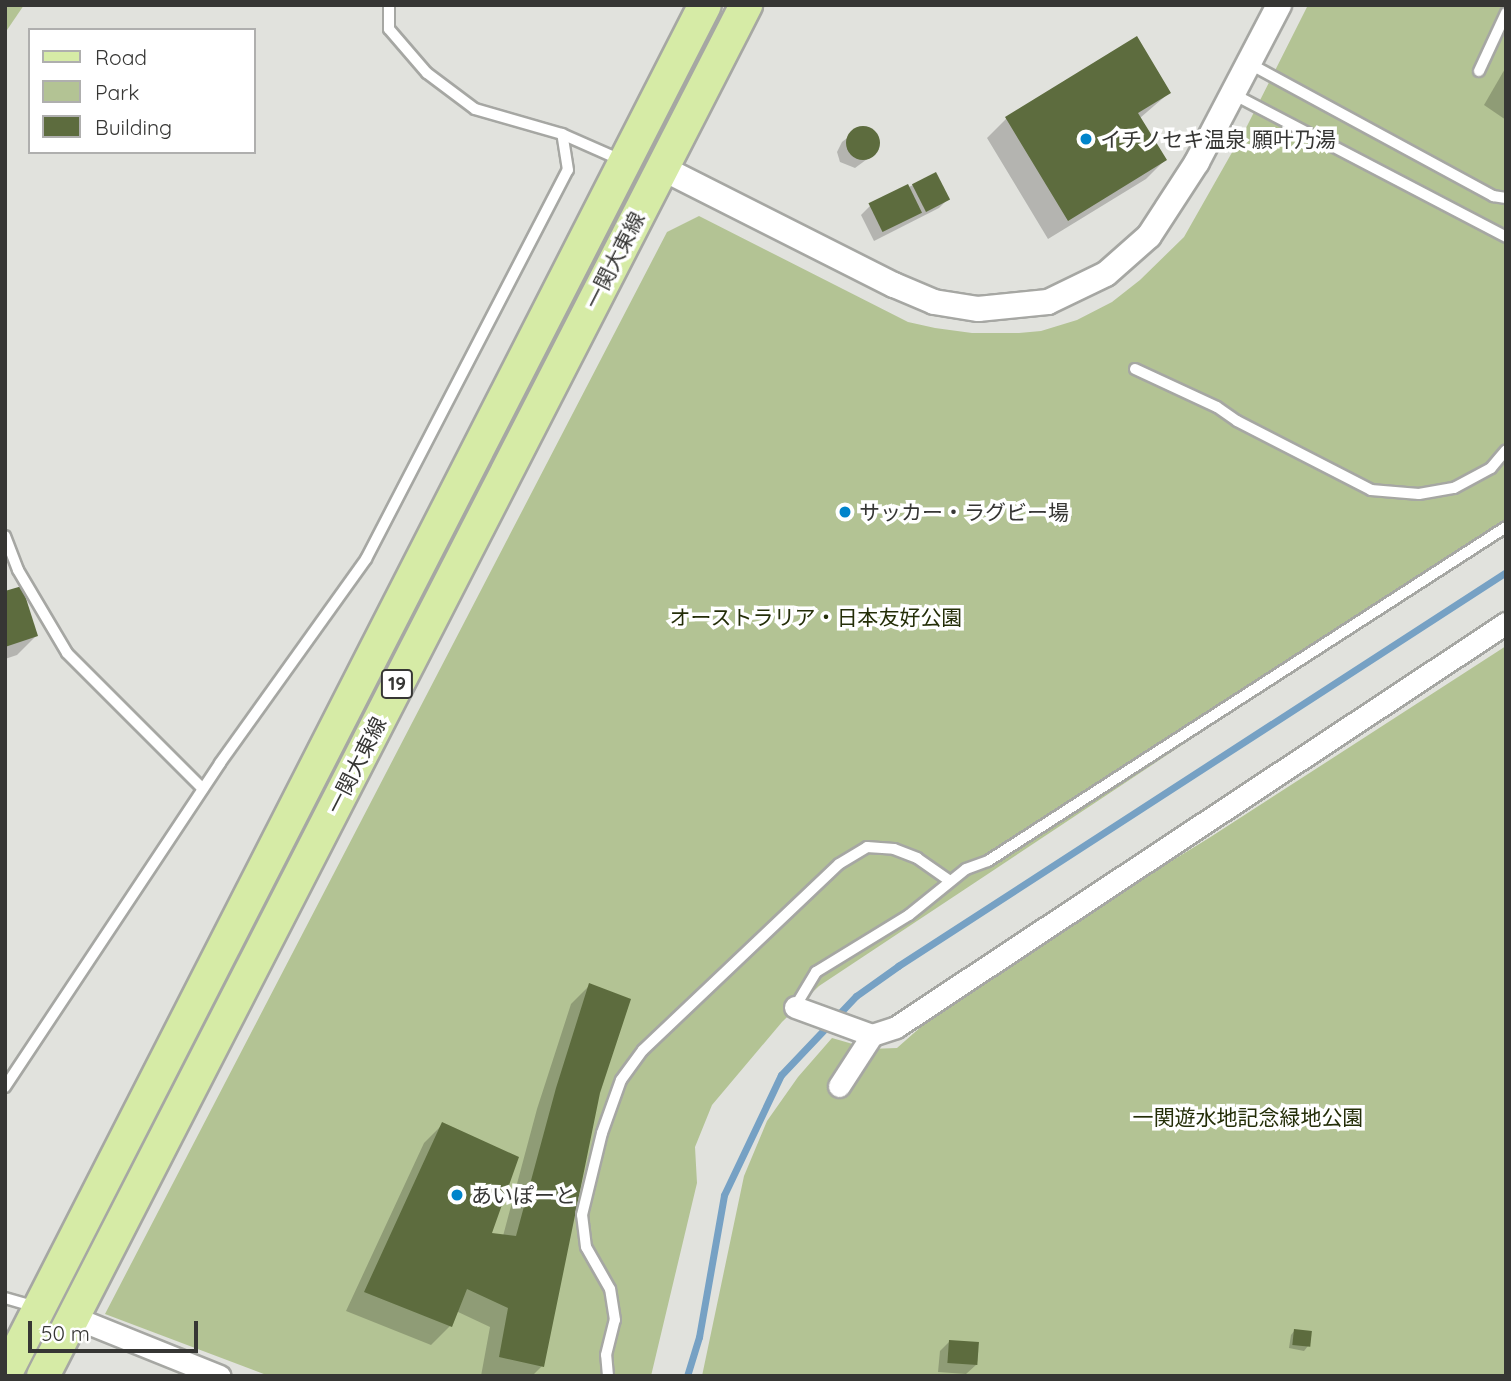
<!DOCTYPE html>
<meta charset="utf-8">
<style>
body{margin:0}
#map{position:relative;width:1511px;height:1381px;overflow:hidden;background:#e1e2dd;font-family:Quicksand,"Noto Sans JP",sans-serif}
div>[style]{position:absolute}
.green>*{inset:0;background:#b3c394}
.shadow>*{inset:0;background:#0003}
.stream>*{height:7px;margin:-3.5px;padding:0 3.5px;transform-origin:3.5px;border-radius:3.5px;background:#76a1c4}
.building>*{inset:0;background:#5d6c3e;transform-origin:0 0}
.round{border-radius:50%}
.roads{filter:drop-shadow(2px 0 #a6a7a3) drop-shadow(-2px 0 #a6a7a3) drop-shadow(0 2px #a6a7a3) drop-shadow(0 -2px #a6a7a3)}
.service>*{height:10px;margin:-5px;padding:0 5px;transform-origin:5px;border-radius:5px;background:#fff}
.minor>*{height:21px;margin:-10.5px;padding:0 10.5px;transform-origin:10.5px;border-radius:10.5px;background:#fff}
.tertiary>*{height:24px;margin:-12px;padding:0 12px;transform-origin:12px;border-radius:12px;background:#fff}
.primary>*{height:32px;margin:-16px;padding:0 16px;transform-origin:16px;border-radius:16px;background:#d6eba6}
.dots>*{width:19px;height:19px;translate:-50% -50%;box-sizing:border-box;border:4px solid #fff;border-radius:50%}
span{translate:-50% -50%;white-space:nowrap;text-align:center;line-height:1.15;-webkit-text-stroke:7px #fff;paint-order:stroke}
.shield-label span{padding:2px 5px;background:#fff;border:2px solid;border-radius:5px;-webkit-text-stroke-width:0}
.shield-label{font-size:19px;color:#363634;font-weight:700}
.poi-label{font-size:21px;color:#363634}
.left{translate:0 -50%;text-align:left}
.street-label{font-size:21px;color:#363634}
.park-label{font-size:21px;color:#242e08}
.frame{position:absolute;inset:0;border:7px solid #363634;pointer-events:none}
.legend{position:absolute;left:28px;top:28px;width:228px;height:126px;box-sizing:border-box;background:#fff;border:2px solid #afafae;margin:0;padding:9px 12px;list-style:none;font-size:21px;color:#363634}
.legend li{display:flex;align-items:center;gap:14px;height:35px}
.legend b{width:35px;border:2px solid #afafae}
.scale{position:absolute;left:28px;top:1321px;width:170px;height:32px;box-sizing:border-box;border:4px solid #363634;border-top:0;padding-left:9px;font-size:21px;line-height:24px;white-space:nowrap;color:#363634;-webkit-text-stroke:5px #fff;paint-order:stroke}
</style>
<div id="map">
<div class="green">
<div style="clip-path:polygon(5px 5px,24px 5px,5px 33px)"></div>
<div style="clip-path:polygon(1308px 5px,1506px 5px,1506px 530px,819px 986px,782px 1022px,712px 1105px,695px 1147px,697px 1183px,651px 1376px,269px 1376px,105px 1314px,667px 232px,699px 216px,908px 322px,935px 328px,972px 333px,1019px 333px,1041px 331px,1077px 320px,1112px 302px,1140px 280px,1184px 237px,1247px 126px)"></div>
<div style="clip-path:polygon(1506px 646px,1506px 1376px,702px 1376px,744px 1176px,767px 1121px,798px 1077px,832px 1038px,870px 1049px,897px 1048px,966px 987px,1209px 838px)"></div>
</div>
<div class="shadow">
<div style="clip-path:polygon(1136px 39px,1169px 93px,1140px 118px,1165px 160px,1146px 179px,1048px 239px,987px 138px,1006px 119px)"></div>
<div style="clip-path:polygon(1506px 67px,1506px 120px,1484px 105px)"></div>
<div style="clip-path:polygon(861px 127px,874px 132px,878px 140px,874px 154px,855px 168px,840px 162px,837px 152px,842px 142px)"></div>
<div style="clip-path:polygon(913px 185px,948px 199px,939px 208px,874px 241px,861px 215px,870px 206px)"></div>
<div style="clip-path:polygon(5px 593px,36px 636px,17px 655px,5px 659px)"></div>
<div style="clip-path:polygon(590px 985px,598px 1093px,542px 1366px,532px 1376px,481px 1376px,490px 1327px,456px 1311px,450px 1326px,431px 1345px,346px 1311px,424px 1143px,443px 1124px,490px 1235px,503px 1236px,537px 1109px,571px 1004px)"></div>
<div style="clip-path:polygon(1295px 1330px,1308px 1346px,1304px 1351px,1289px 1348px,1291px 1335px)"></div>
<div style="clip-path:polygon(949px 1342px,976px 1365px,966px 1374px,938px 1372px,940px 1351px)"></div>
</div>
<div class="stream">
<div style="left:687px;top:1376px;width:41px;rotate:-72.9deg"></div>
<div style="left:699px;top:1337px;width:144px;rotate:-80deg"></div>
<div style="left:724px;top:1195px;width:133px;rotate:-64.6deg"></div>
<div style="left:781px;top:1075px;width:109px;rotate:-46.5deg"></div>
<div style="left:856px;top:996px;width:52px;rotate:-35.5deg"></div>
<div style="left:898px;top:966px;width:724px;rotate:-32.94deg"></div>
</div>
<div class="building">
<div style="clip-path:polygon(1137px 36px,1171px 93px,1138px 113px,1167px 160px,1068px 221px,1005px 117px)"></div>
<div class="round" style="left:846px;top:126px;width:34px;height:34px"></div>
<div style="left:936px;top:172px;width:31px;height:27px;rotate:63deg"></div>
<div style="left:908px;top:184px;width:32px;height:44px;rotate:64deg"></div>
<div style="clip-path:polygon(22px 586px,38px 636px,5px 647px,5px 591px)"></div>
<div style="clip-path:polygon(589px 983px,631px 999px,600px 1093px,544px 1367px,499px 1357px,508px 1308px,467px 1289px,452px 1327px,364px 1292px,442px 1122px,519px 1157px,492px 1233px,516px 1236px,556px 1088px)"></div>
<div style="left:1294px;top:1329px;width:18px;height:16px;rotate:6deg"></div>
<div style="left:949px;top:1340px;width:30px;height:23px;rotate:4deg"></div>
</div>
<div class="roads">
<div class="service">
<div style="left:389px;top:5px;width:24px;rotate:90deg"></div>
<div style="left:389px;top:29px;width:58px;rotate:49.2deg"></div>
<div style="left:427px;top:73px;width:60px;rotate:36.9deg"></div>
<div style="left:475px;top:109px;width:91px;rotate:16deg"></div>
<div style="left:1250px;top:64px;width:277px;rotate:28.5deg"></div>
<div style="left:1493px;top:196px;width:13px;rotate:9deg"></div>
<div style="left:1479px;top:71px;width:64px;rotate:-65deg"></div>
<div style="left:1233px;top:94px;width:308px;rotate:27.6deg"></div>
<div style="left:1135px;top:369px;width:90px;rotate:24.9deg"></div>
<div style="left:1217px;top:407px;width:24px;rotate:35deg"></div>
<div style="left:1237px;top:421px;width:151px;rotate:27.2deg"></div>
<div style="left:1371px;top:490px;width:48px;rotate:4.8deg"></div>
<div style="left:1419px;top:494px;width:36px;rotate:-10deg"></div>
<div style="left:1454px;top:488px;width:42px;rotate:-28.4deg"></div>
<div style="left:1491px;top:468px;width:23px;rotate:-50deg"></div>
<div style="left:5px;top:536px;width:36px;rotate:69deg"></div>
<div style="left:18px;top:570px;width:96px;rotate:59.4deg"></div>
<div style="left:67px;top:653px;width:192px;rotate:45deg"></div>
<div style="left:795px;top:1007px;width:41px;rotate:-59deg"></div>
<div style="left:816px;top:972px;width:109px;rotate:-31.5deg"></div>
<div style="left:909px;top:915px;width:73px;rotate:-38.9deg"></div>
<div style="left:966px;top:869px;width:23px;rotate:-20deg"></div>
<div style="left:988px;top:861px;width:616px;rotate:-32.81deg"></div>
<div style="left:5px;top:1087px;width:389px;rotate:-56.4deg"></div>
<div style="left:220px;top:763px;width:251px;rotate:-54.4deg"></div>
<div style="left:366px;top:559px;width:438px;rotate:-62.6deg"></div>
<div style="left:568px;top:170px;width:36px;rotate:-99deg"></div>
<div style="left:562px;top:134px;width:64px;rotate:23.8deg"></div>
<div style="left:5px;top:1298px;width:32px;rotate:16deg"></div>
<div style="left:608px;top:1376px;width:21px;rotate:-95deg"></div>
<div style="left:606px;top:1355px;width:36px;rotate:-76deg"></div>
<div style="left:615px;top:1320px;width:31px;rotate:-99deg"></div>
<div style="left:610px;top:1289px;width:48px;rotate:-119.7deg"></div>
<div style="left:586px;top:1247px;width:32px;rotate:-97deg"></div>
<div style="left:582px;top:1215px;width:84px;rotate:-76.3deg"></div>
<div style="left:602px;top:1133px;width:56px;rotate:-70.3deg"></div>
<div style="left:621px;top:1080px;width:37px;rotate:-54deg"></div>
<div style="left:643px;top:1050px;width:270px;rotate:-43.5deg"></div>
<div style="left:839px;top:864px;width:33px;rotate:-31deg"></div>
<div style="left:867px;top:847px;width:27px;rotate:4deg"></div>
<div style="left:894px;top:849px;width:25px;rotate:21deg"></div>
<div style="left:917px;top:858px;width:40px;rotate:34.9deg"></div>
</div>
<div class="minor">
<div style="left:795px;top:1007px;width:82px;rotate:20deg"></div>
<div style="left:872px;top:1035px;width:25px;rotate:-18deg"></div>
<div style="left:896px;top:1027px;width:732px;rotate:-33.52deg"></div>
<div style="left:839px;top:1086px;width:61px;rotate:-57.1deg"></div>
<div style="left:73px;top:1317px;width:158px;rotate:21.9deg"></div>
</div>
<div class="tertiary">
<div style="left:662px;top:168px;width:260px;rotate:26.8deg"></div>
<div style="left:894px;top:285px;width:43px;rotate:23deg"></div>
<div style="left:934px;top:302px;width:45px;rotate:9deg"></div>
<div style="left:978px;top:309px;width:70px;rotate:-5.7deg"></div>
<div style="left:1048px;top:302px;width:64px;rotate:-25.8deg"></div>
<div style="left:1106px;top:274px;width:57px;rotate:-41.5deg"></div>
<div style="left:1149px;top:236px;width:88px;rotate:-57deg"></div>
<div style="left:1197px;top:162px;width:177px;rotate:-62.4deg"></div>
</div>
<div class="primary">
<div style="left:5px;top:1375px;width:1538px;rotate:-62.94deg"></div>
<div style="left:43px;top:1376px;width:1541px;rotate:-62.85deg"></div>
</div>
</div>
<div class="dots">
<div style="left:1086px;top:139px;background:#0084cb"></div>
<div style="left:845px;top:512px;background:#0084cb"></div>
<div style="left:457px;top:1195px;background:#0084cb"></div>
</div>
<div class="shield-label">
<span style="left:397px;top:684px">19</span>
</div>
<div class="poi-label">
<span class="left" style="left:1100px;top:139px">イチノセキ温泉 願叶乃湯</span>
<span class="left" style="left:859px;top:512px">サッカー・ラグビー場</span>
<span class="left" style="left:471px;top:1195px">あいぽーと</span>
</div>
<div class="street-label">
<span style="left:614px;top:260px;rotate:-63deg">一関大東線</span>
<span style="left:356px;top:765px;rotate:-63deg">一関大東線</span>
</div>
<div class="park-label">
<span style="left:816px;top:617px">オーストラリア・日本友好公園</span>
<span style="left:1248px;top:1117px">一関遊水地記念緑地公園</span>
</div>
<div class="frame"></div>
<ul class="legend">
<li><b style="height:9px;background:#d6eba6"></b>Road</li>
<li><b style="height:19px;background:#b3c394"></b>Park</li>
<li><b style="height:19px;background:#5d6c3e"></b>Building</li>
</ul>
<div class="scale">50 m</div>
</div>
